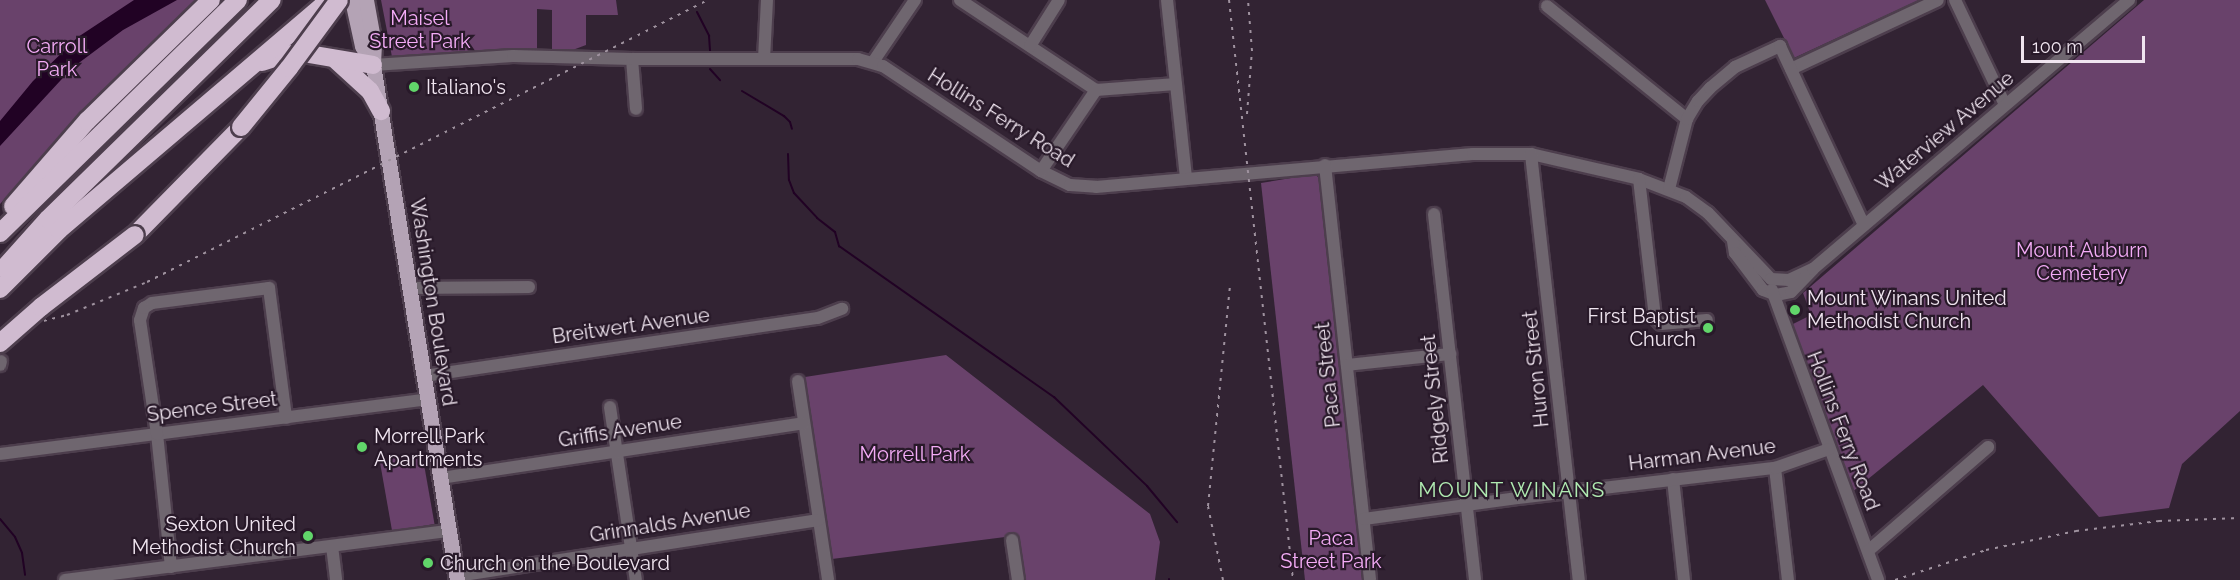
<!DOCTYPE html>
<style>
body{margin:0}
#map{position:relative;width:2240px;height:580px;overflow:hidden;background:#322333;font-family:Raleway,sans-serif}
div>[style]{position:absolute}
.green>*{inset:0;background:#69426b;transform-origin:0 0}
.water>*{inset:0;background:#210224}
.stream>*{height:2px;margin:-1px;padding:0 1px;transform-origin:1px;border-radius:1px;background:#210224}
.roads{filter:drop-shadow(2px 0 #4d3e4d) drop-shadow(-2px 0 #4d3e4d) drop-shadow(0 2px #4d3e4d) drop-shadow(0 -2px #4d3e4d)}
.minor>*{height:12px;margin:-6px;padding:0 6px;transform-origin:6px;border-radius:6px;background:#6f666f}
.major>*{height:15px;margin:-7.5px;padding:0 7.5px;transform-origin:7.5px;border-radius:7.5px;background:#b4a3b5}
.highway>*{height:18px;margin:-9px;padding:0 9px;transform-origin:9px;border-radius:9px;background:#d0bbd0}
.rail>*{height:2px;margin-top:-1px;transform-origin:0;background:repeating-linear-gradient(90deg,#9f929f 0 3px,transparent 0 9px)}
.bridges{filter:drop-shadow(2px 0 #4d3e4d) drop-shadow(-2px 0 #4d3e4d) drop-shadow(0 2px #4d3e4d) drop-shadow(0 -2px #4d3e4d)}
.highway-bridge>*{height:18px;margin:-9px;padding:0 9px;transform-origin:9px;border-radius:9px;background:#d0bbd0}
.dots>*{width:16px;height:16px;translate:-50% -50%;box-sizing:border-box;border:3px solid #281929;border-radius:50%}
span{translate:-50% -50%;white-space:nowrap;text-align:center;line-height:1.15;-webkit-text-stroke:4.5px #281929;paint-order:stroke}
.park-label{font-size:20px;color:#f4acf7}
.poi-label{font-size:20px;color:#f0e5f0}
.left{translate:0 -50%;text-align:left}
.right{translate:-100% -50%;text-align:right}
.street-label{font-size:20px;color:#f0e5f0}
.neighbourhood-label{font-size:21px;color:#b0ebb1;letter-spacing:1.5px}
.scale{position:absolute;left:2021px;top:36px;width:124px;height:27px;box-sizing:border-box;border:3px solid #f0e5f0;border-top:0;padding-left:8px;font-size:18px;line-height:21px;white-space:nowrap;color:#f0e5f0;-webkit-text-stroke:4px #281929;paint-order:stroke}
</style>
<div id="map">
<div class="green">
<div style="clip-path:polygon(0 0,199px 0,95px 101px,0 204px)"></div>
<div style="clip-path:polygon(381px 0,616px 0,618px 15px,586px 15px,586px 45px,570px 51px,552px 52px,552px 10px,537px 9px,537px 51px,482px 50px,393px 62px)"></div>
<div style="clip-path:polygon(1765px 0,1919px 0,1794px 58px)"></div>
<div style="clip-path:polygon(2144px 0,2240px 0,2240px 411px,2182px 464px,2169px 508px,2099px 517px,1983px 385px,1851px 493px,1789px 326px,1811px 315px,1803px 293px)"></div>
<div style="clip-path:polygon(1315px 174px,1319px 178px,1363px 580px,1305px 580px,1261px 183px)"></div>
<div style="clip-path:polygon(946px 355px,1150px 514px,1160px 542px,1155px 580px,1020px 580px,1013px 536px,832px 559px,805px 377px)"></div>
<div style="left:422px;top:453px;width:72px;height:43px;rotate:80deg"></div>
</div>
<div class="water">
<div style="clip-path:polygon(134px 0,177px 0,123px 30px,72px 68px,0 146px,0 121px,33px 81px,78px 37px)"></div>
</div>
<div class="stream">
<div style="left:697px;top:12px;width:27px;rotate:63deg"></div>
<div style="left:709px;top:36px;width:15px;rotate:86deg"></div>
<div style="left:710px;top:69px;width:15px;rotate:48deg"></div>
<div style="left:742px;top:91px;width:49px;rotate:30.8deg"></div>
<div style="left:784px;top:116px;width:8px;rotate:45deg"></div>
<div style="left:790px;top:122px;width:7px;rotate:74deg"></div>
<div style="left:788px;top:154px;width:26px;rotate:88deg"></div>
<div style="left:789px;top:180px;width:14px;rotate:69deg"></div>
<div style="left:794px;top:193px;width:34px;rotate:47deg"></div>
<div style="left:817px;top:218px;width:23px;rotate:38deg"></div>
<div style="left:835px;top:232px;width:15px;rotate:74deg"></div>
<div style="left:839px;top:246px;width:263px;rotate:35.1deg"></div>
<div style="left:1054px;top:397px;width:129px;rotate:43.7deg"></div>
<div style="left:1147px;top:486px;width:47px;rotate:50.2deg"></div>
<div style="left:0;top:519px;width:23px;rotate:50deg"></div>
<div style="left:15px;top:537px;width:17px;rotate:66deg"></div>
<div style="left:22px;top:553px;width:22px;rotate:82deg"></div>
<div style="left:1169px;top:580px;width:1px;rotate:-90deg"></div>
</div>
<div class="roads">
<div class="minor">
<div style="left:960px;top:0;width:163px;rotate:33.5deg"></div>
<div style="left:1096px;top:90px;width:80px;rotate:-4.3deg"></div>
<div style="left:1167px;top:0;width:179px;rotate:83.9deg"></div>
<div style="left:1955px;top:0;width:116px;rotate:64.5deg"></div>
<div style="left:1547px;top:6px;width:180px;rotate:38.9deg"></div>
<div style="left:1030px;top:46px;width:54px;rotate:-57.8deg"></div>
<div style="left:632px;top:59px;width:50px;rotate:85.4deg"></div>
<div style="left:764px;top:59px;width:59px;rotate:-87.1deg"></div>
<div style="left:873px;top:62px;width:75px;rotate:-55.9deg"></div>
<div style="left:373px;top:65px;width:140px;rotate:-3.7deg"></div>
<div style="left:513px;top:56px;width:119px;rotate:1.4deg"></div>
<div style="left:632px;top:59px;width:226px"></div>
<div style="left:858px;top:59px;width:26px;rotate:16deg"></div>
<div style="left:883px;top:66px;width:190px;rotate:33.6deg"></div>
<div style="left:1041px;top:171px;width:32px;rotate:26deg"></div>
<div style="left:1070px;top:185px;width:26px;rotate:4deg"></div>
<div style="left:1096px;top:187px;width:378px;rotate:-5deg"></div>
<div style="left:1473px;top:154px;width:58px"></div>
<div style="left:1531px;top:154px;width:111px;rotate:13deg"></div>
<div style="left:1639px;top:179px;width:50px;rotate:21deg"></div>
<div style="left:1686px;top:197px;width:27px;rotate:36deg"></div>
<div style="left:1708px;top:213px;width:91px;rotate:46.3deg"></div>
<div style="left:1771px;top:279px;width:18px;rotate:3deg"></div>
<div style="left:1789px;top:280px;width:26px;rotate:-25deg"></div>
<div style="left:1791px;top:69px;width:162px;rotate:-25.1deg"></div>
<div style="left:1531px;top:154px;width:429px;rotate:83.6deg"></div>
<div style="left:1325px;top:165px;width:417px;rotate:83.8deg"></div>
<div style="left:1041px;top:171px;width:98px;rotate:-55.8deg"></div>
<div style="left:1639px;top:179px;width:140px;rotate:83.4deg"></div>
<div style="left:1655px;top:318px;width:8px;rotate:45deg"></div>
<div style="left:1661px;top:324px;width:46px;rotate:-5deg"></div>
<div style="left:1669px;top:189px;width:72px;rotate:-75.6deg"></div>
<div style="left:1687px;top:119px;width:21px;rotate:-59deg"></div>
<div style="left:1698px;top:101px;width:18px;rotate:-47deg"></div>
<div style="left:1710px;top:88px;width:33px;rotate:-40deg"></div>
<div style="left:1735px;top:67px;width:50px;rotate:-25deg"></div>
<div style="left:1780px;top:46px;width:198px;rotate:64.9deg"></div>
<div style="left:1434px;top:214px;width:368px;rotate:83.6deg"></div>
<div style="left:1733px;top:241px;width:12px;rotate:81deg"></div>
<div style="left:1735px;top:253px;width:46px;rotate:52.9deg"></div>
<div style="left:1763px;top:290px;width:14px;rotate:21deg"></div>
<div style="left:1776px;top:295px;width:15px;rotate:-11deg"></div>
<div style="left:1791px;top:292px;width:32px;rotate:-46deg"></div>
<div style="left:1813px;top:269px;width:415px;rotate:-40.4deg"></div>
<div style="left:410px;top:288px;width:119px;rotate:-0.5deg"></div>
<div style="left:1772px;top:290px;width:309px;rotate:69.9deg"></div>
<div style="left:0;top:365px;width:4px;rotate:-76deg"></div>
<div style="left:1347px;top:365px;width:104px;rotate:-6.1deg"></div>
<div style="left:424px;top:376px;width:398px;rotate:-8.4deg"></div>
<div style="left:818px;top:318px;width:26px;rotate:-21deg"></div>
<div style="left:798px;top:381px;width:201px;rotate:81.4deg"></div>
<div style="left:610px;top:407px;width:175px;rotate:81.5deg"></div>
<div style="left:0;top:454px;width:432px;rotate:-7.3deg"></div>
<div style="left:1775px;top:468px;width:113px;rotate:83.4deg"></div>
<div style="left:441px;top:478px;width:367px;rotate:-8.6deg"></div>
<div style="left:1673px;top:479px;width:102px;rotate:83.8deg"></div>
<div style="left:1364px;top:519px;width:155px;rotate:-7.8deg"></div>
<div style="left:1518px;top:498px;width:259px;rotate:-6.7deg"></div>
<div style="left:1775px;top:468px;width:57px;rotate:-19.4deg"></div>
<div style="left:1012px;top:540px;width:40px;rotate:81.5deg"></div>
<div style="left:332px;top:546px;width:34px;rotate:83deg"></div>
<div style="left:1868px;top:551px;width:159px;rotate:-40.9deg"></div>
<div style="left:171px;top:567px;width:134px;rotate:-96deg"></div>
<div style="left:157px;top:434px;width:115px;rotate:-98.5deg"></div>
<div style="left:140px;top:320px;width:13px;rotate:-72deg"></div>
<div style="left:144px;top:308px;width:9px;rotate:-32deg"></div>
<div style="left:152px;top:303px;width:118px;rotate:-7.3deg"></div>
<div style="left:269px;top:288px;width:131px;rotate:82.5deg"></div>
<div style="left:457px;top:576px;width:366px;rotate:-8.8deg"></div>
<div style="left:65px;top:580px;width:387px;rotate:-7.3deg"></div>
</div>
<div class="major">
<div style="left:352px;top:0;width:47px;rotate:77.7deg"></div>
<div style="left:362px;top:46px;width:22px;rotate:60deg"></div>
<div style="left:366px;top:0;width:45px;rotate:79.7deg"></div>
<div style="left:374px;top:44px;width:21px;rotate:93deg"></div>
<div style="left:373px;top:65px;width:522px;rotate:80.74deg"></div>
</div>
<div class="highway">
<div style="left:336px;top:60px;width:46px;rotate:42.4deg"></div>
<div style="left:370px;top:91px;width:23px;rotate:61deg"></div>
<div style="left:262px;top:62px;width:22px;rotate:-18deg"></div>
<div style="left:283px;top:55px;width:20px;rotate:-6deg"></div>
<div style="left:303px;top:53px;width:71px;rotate:9.7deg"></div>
<div style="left:13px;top:206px;width:113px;rotate:-49deg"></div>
<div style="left:87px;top:121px;width:173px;rotate:-44.3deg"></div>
<div style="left:0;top:233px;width:333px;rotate:-44.4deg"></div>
<div style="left:135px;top:235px;width:151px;rotate:-45.5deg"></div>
<div style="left:4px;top:268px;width:66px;rotate:-48.1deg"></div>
<div style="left:48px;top:219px;width:313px;rotate:-44.4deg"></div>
<div style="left:0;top:289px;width:83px;rotate:-45deg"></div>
<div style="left:59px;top:230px;width:355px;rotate:-40.4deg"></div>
</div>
</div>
<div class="rail">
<div style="left:1229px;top:0;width:584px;rotate:83.7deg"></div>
<div style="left:1247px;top:114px;width:63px;rotate:-85.5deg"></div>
<div style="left:1252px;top:51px;width:51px;rotate:-94.5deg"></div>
<div style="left:0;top:332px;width:69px;rotate:-14.2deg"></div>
<div style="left:67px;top:315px;width:87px;rotate:-22.4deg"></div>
<div style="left:147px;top:282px;width:628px;rotate:-26.69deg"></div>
<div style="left:1223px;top:580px;width:76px;rotate:-101.5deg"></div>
<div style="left:1208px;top:506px;width:223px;rotate:-84.3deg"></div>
<div style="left:1895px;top:580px;width:96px;rotate:-18.2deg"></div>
<div style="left:1986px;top:550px;width:92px;rotate:-11.9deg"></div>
<div style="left:2076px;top:531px;width:84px;rotate:-6.9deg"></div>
<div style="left:2159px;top:521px;width:81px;rotate:-2.1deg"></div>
</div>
<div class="bridges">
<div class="highway-bridge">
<div style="left:241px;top:127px;width:76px;rotate:-50.9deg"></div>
<div style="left:289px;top:68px;width:84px;rotate:-53.7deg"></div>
<div style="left:0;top:343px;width:55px;rotate:-41.3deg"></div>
<div style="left:41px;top:307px;width:118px;rotate:-37.5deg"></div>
</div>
</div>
<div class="dots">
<div style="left:414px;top:87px;background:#61d56a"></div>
<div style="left:1795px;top:310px;background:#61d56a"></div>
<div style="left:1708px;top:328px;background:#61d56a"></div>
<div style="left:362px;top:447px;background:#61d56a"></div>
<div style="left:308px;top:536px;background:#61d56a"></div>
<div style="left:428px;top:563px;background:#61d56a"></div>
</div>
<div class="park-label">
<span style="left:420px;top:30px">Maisel<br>Street Park</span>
<span style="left:57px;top:58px">Carroll<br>Park</span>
<span style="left:2082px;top:262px">Mount Auburn<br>Cemetery</span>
<span style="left:915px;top:454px">Morrell Park</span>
<span style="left:1331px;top:550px">Paca<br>Street Park</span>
</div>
<div class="poi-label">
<span class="left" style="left:426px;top:87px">Italiano's</span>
<span class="left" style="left:1807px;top:310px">Mount Winans United<br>Methodist Church</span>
<span class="right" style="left:1696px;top:328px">First Baptist<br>Church</span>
<span class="left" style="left:374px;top:448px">Morrell Park<br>Apartments</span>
<span class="right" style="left:296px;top:536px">Sexton United<br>Methodist Church</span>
<span class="left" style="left:440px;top:563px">Church on the Boulevard</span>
</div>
<div class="street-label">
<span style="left:1001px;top:118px;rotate:32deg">Hollins Ferry Road</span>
<span style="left:1945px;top:131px;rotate:-40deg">Waterview Avenue</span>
<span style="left:433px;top:302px;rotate:81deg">Washington Boulevard</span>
<span style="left:631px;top:326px;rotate:-8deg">Breitwert Avenue</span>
<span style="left:1536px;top:369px;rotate:-96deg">Huron Street</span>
<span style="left:1328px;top:375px;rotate:-96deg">Paca Street</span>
<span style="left:1435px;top:399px;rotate:-96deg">Ridgely Street</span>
<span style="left:212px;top:407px;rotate:-7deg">Spence Street</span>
<span style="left:620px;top:431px;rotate:-9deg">Griffis Avenue</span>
<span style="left:1843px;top:431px;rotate:69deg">Hollins Ferry Road</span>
<span style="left:1702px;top:455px;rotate:-7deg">Harman Avenue</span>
<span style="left:670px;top:523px;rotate:-9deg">Grinnalds Avenue</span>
</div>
<div class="neighbourhood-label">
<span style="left:1512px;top:490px">MOUNT WINANS</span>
</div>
<div class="scale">100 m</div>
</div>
